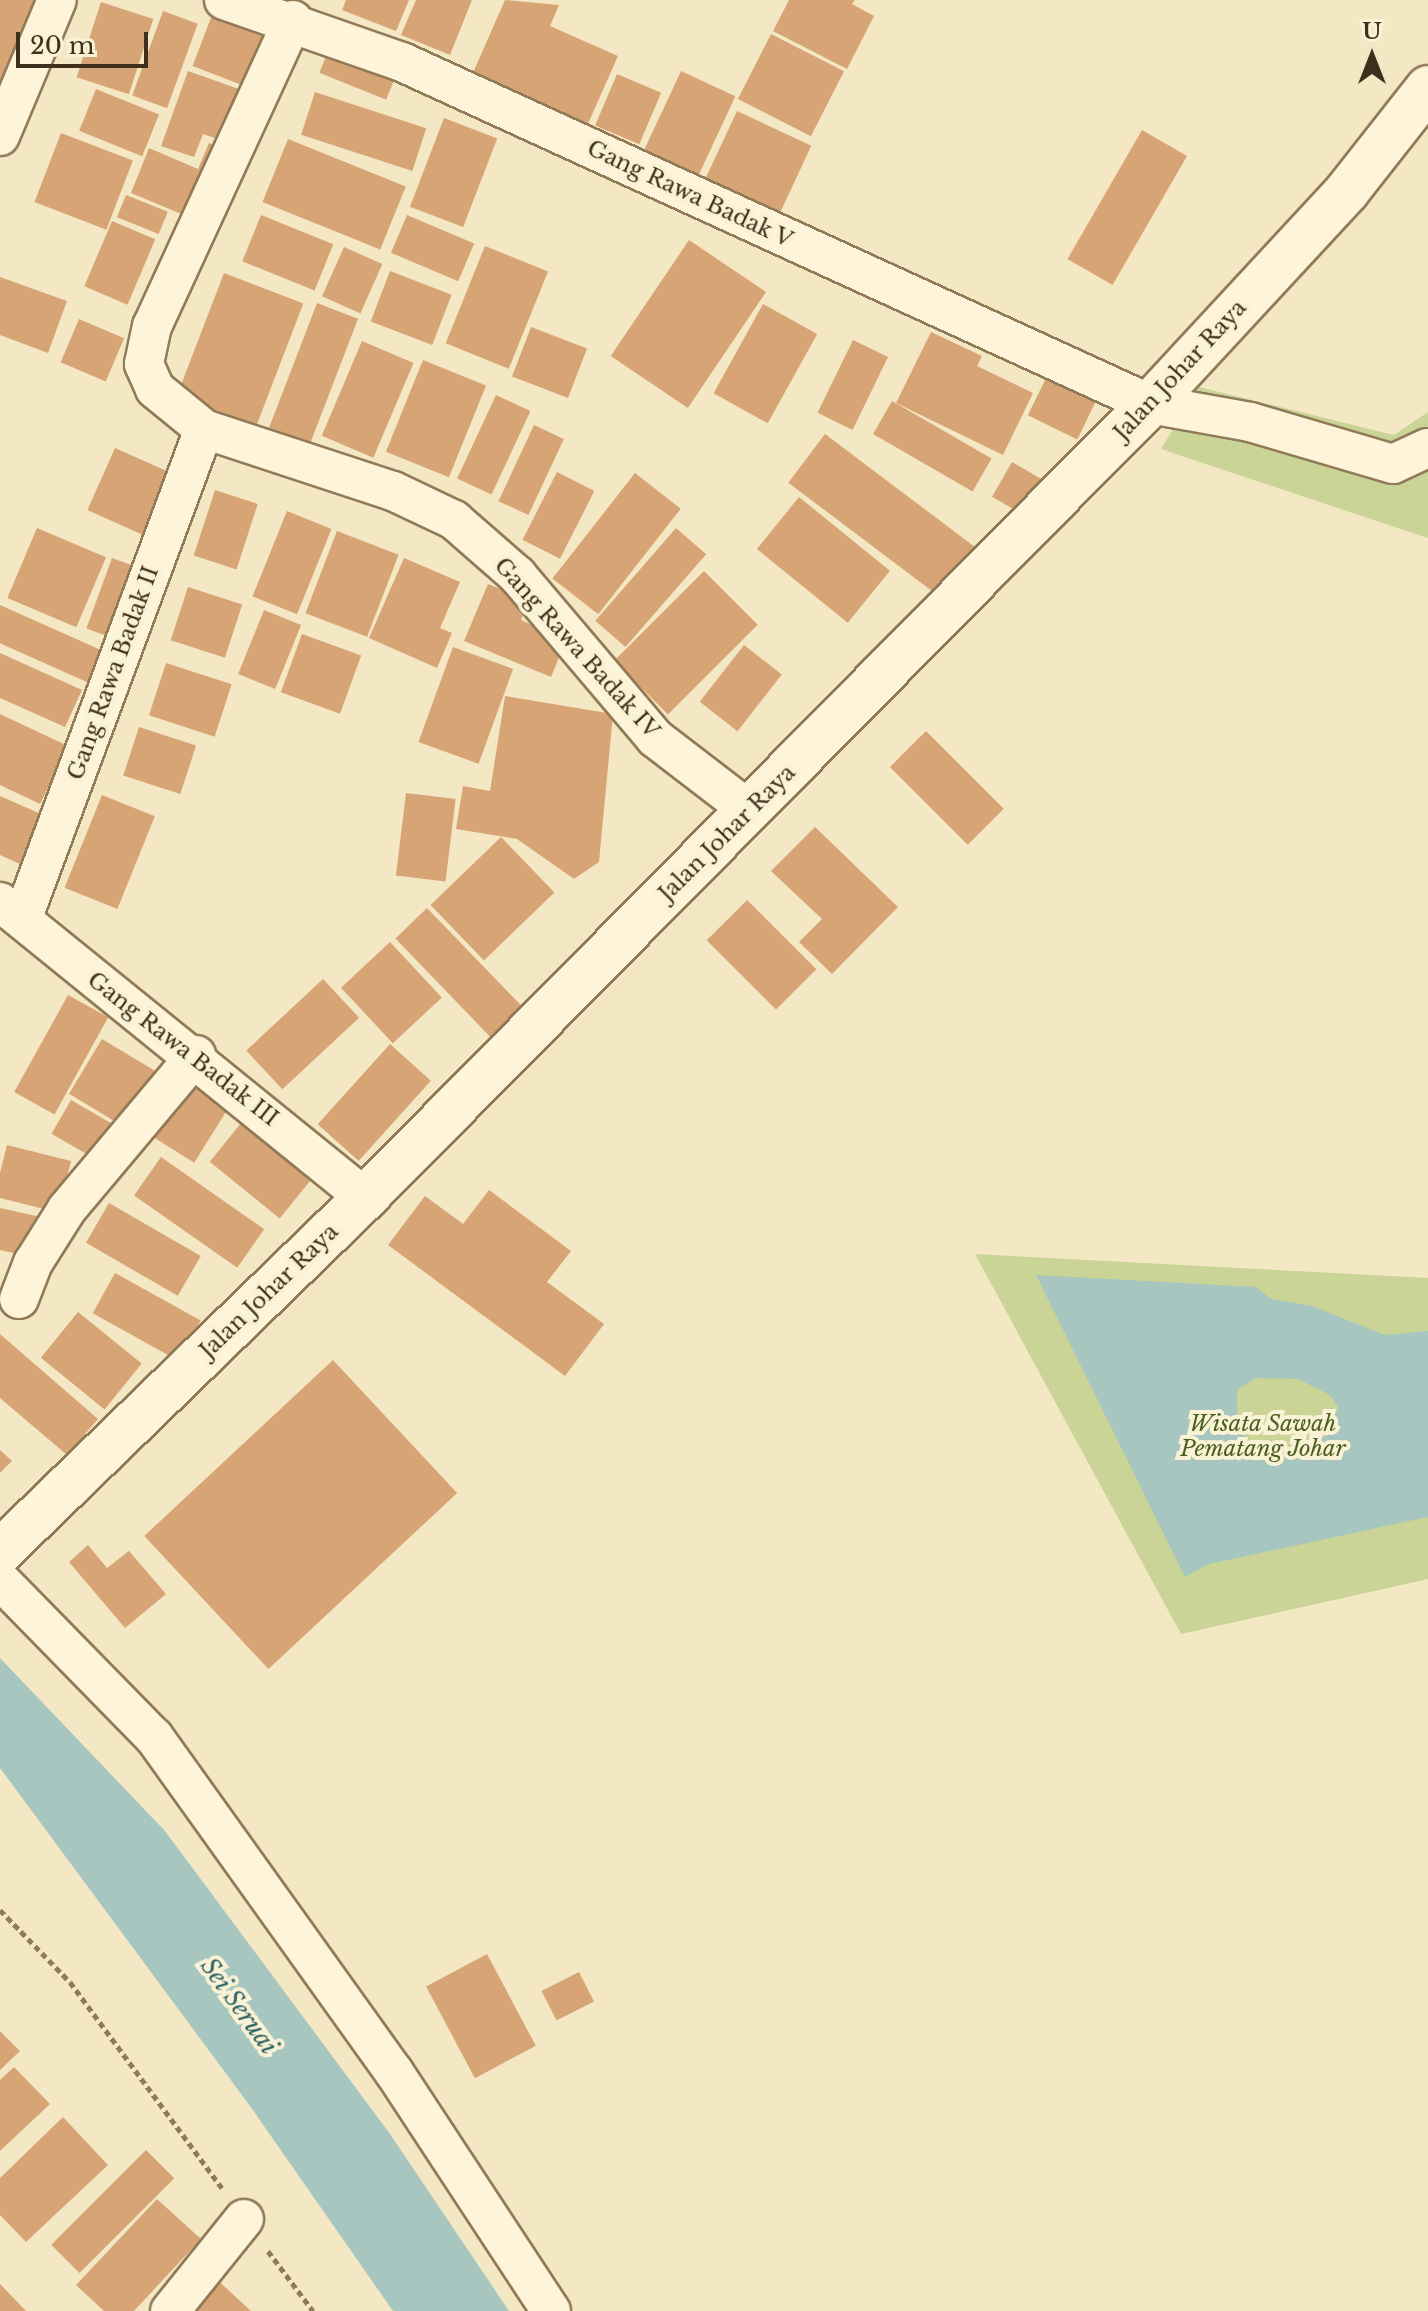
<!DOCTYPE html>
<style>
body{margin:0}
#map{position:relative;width:1428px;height:2311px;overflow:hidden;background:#f4e8c4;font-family:"Libre Baskerville",serif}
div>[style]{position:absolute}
.green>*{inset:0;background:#c9d496}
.water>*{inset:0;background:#a6c6bf}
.building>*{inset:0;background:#d7a475;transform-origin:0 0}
.path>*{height:5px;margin-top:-2.5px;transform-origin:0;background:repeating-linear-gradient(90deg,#917a57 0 6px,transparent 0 10px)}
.roads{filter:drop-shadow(2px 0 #917a57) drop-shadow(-2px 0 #917a57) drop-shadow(0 2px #917a57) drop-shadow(0 -2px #917a57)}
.street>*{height:38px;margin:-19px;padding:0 19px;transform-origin:19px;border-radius:19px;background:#fdf4d9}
.secondary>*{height:44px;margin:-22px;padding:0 22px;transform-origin:22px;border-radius:22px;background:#fdf4d9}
span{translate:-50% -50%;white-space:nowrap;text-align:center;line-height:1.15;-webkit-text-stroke:8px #faf2d5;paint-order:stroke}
.street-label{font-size:22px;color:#3f301d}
.park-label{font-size:22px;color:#4b5f21;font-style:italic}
.water-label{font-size:24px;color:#2a6161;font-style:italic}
.north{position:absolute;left:1332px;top:16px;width:80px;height:80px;-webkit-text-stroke:6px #faf2d5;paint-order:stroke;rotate:0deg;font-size:22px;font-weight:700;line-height:32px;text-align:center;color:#3f301d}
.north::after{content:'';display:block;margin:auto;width:28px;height:36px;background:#3f301d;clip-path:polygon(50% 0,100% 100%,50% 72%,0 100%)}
.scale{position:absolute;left:16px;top:32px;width:132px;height:36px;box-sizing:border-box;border:4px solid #3f301d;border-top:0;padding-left:10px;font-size:24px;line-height:28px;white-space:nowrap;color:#3f301d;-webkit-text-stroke:6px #faf2d5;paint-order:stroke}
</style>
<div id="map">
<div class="green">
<div style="clip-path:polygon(1199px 387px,1394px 435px,1428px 412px,1428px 538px,1161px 449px)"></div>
<div style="clip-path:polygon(975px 1254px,1428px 1278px,1428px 1579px,1181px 1634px)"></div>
</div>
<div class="water">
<div style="clip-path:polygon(evenodd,1036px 1275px,1256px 1287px,1271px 1299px,1312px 1306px,1385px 1335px,1428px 1331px,1428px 1517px,1209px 1564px,1185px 1577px,1036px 1275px,1255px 1378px,1298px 1379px,1330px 1395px,1338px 1407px,1330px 1434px,1284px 1456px,1250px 1448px,1237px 1417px,1237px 1390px,1255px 1378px)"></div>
<div style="clip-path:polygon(0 1658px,165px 1831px,390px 2134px,509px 2311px,393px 2311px,250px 2106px,0 1768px)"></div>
</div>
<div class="building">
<div style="clip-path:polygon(0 0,53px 0,14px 91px,0 85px)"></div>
<div style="clip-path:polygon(346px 0,409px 0,396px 31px,342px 10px)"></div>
<div style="clip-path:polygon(416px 0,472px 0,450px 55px,401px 35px)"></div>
<div style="clip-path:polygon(505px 0,559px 5px,550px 26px,618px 56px,587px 126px,472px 75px)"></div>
<div style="clip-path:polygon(789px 0,855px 0,852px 4px,874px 16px,847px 69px,773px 31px)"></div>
<div style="left:101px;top:2px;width:55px;height:79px;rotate:18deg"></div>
<div style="left:214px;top:10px;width:62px;height:60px;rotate:21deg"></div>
<div style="left:163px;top:11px;width:37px;height:90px;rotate:20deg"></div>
<div style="left:771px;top:34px;width:82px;height:73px;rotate:27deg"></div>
<div style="left:331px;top:44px;width:72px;height:31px;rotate:22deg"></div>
<div style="clip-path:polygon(188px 71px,250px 93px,232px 144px,203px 134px,194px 157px,161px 146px)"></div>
<div style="left:681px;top:71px;width:60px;height:88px;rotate:25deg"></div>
<div style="left:617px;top:74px;width:48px;height:56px;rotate:23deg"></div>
<div style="left:96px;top:89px;width:68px;height:45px;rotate:22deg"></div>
<div style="left:315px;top:92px;width:117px;height:45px;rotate:18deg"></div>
<div style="left:737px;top:111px;width:82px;height:85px;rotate:25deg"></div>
<div style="left:444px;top:118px;width:57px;height:95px;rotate:21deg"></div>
<div style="left:1142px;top:130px;width:52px;height:149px;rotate:30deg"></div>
<div style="left:61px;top:133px;width:77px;height:74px;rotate:21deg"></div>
<div style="left:288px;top:139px;width:127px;height:68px;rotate:22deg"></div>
<div style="clip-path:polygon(209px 143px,228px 150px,198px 221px,131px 193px,149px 148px,198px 169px)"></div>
<div style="left:126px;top:195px;width:45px;height:24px;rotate:22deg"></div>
<div style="left:261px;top:215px;width:78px;height:50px;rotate:22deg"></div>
<div style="left:407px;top:215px;width:73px;height:41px;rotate:23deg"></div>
<div style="left:112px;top:221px;width:47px;height:71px;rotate:23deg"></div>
<div style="left:689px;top:240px;width:93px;height:140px;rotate:34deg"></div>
<div style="left:485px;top:246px;width:68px;height:105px;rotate:22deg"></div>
<div style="left:344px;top:247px;width:42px;height:54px;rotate:24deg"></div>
<div style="left:390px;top:271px;width:66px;height:54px;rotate:21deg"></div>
<div style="left:224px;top:273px;width:85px;height:131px;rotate:21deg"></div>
<div style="clip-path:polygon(0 277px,67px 301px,48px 353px,0 335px)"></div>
<div style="left:317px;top:303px;width:44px;height:134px;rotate:21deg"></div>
<div style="left:763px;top:304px;width:62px;height:102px;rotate:29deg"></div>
<div style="left:79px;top:319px;width:49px;height:47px;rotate:23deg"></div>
<div style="left:531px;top:327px;width:60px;height:53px;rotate:21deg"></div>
<div style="clip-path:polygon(931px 332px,982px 356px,977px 366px,1033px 393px,1003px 455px,896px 403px)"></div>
<div style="left:853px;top:340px;width:39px;height:81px;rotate:26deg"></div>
<div style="left:362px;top:341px;width:56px;height:103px;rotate:23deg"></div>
<div style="left:423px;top:360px;width:68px;height:99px;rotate:22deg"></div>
<div style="left:1048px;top:374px;width:55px;height:46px;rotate:26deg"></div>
<div style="left:496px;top:395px;width:38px;height:92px;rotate:25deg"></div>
<div style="left:892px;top:401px;width:115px;height:38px;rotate:30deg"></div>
<div style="left:534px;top:425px;width:33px;height:84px;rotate:25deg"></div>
<div style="left:825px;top:434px;width:189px;height:61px;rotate:37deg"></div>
<div style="left:115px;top:448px;width:74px;height:68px;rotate:24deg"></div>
<div style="left:1012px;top:462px;width:40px;height:40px;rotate:30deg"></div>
<div style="left:557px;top:472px;width:42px;height:76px;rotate:27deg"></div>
<div style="left:635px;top:473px;width:58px;height:134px;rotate:38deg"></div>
<div style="left:215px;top:490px;width:45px;height:69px;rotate:18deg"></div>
<div style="left:799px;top:497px;width:117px;height:67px;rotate:39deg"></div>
<div style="left:287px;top:511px;width:48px;height:92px;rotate:22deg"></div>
<div style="left:37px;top:528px;width:75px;height:76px;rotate:23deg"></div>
<div style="left:676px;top:528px;width:40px;height:123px;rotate:41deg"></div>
<div style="left:337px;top:531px;width:66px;height:88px;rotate:21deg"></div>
<div style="left:112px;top:558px;width:33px;height:75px;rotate:20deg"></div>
<div style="clip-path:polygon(404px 558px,460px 582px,440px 628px,452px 633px,437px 668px,369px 638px)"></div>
<div style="left:704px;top:571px;width:76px;height:127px;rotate:45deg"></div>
<div style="clip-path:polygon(488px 584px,529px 601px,521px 620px,566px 640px,551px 677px,464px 641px)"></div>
<div style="left:188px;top:587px;width:57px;height:56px;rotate:18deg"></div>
<div style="left:0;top:605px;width:119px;height:35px;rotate:24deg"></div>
<div style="left:264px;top:610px;width:40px;height:69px;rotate:22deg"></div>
<div style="left:302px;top:634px;width:63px;height:62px;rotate:20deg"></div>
<div style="left:744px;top:645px;width:48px;height:72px;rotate:38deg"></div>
<div style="left:453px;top:647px;width:64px;height:101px;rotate:20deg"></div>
<div style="clip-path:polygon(0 653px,82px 690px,65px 727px,0 698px)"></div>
<div style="left:166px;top:663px;width:69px;height:55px;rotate:18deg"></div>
<div style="clip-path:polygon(505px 696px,613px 714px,599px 862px,574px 879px,517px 839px,456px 829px,463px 786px,490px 791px)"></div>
<div style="clip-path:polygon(0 714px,68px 746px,40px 804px,0 785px)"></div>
<div style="left:139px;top:727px;width:60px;height:51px;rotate:18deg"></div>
<div style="left:926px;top:731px;width:110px;height:51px;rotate:45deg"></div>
<div style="left:406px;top:793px;width:50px;height:83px;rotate:7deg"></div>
<div style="left:102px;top:795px;width:57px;height:100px;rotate:22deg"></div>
<div style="clip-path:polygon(0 796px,50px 818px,29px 868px,0 855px)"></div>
<div style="clip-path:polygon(815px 827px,898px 907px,832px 974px,799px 942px,822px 919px,771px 871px)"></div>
<div style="left:501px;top:837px;width:77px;height:98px;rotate:46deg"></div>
<div style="left:747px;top:900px;width:98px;height:57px;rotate:45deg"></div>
<div style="left:427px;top:908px;width:144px;height:44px;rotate:46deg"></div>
<div style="left:390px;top:942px;width:76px;height:67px;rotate:47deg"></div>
<div style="left:323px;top:979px;width:53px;height:105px;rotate:47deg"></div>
<div style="left:68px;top:995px;width:46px;height:111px;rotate:29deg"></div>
<div style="left:102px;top:1039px;width:71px;height:64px;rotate:31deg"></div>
<div style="left:390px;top:1044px;width:55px;height:108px;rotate:42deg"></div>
<div style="left:189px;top:1071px;width:53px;height:75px;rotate:32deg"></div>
<div style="left:71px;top:1100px;width:58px;height:39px;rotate:30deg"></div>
<div style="left:250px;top:1112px;width:90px;height:64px;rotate:39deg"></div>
<div style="left:7px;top:1145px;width:66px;height:53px;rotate:14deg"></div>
<div style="left:161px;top:1157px;width:126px;height:47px;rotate:35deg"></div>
<div style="clip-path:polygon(489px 1190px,571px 1251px,547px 1282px,604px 1324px,565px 1376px,388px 1245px,425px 1196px,463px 1224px)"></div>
<div style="left:109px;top:1203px;width:106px;height:46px;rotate:30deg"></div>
<div style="clip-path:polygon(0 1208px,41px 1217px,32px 1257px,0 1250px)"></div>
<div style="left:115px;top:1273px;width:98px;height:46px;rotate:29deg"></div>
<div style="left:78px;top:1312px;width:82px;height:59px;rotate:39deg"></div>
<div style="clip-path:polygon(0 1334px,98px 1419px,67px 1455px,0 1398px)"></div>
<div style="left:333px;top:1360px;width:182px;height:258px;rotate:47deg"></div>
<div style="clip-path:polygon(0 1450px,12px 1461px,0 1473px)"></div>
<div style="clip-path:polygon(88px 1545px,107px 1568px,129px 1551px,166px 1594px,125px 1628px,69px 1562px)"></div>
<div style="left:487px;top:1954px;width:104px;height:69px;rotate:62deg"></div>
<div style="left:579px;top:1972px;width:33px;height:42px;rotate:63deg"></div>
<div style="clip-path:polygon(0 2031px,20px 2051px,0 2070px)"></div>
<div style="clip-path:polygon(14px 2067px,50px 2104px,0 2151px,0 2080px)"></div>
<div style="clip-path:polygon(63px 2117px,108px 2165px,26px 2242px,0 2215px,0 2178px)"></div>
<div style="left:146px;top:2150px;width:40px;height:134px;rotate:45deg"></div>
<div style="clip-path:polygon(157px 2199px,201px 2239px,134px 2311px,104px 2311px,76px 2285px)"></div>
<div style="clip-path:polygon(212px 2275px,251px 2311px,179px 2311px)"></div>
<div style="clip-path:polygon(0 2284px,26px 2311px,0 2311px)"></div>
</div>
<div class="path">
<div style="left:0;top:1910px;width:100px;rotate:45.8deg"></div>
<div style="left:70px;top:1982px;width:256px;rotate:53.6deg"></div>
<div style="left:268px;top:2251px;width:75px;rotate:53.1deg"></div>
</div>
<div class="roads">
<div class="street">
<div style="left:224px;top:0;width:188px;rotate:19.2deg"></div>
<div style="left:402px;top:62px;width:822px;rotate:24.57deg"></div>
<div style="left:1150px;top:404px;width:102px;rotate:10.2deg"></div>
<div style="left:1250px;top:422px;width:149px;rotate:16.4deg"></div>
<div style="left:1393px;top:464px;width:38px;rotate:-25deg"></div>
<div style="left:293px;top:20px;width:337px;rotate:114.7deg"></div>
<div style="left:152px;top:326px;width:39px;rotate:102deg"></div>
<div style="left:144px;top:364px;width:27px;rotate:66deg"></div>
<div style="left:155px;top:389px;width:63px;rotate:39.2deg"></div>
<div style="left:204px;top:429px;width:199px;rotate:18.2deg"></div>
<div style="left:393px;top:491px;width:68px;rotate:25.4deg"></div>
<div style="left:454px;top:520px;width:84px;rotate:41.1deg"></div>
<div style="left:517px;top:575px;width:214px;rotate:49.7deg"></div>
<div style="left:655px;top:738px;width:120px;rotate:37.5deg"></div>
<div style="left:0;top:136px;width:147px;rotate:-67.3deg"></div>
<div style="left:0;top:902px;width:470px;rotate:39deg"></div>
<div style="left:23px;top:917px;width:520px;rotate:-69.65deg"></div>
<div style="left:19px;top:1299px;width:39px;rotate:-69deg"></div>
<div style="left:33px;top:1263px;width:64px;rotate:-57.8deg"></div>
<div style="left:67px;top:1209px;width:201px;rotate:-50deg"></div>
<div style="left:0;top:1580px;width:220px;rotate:45.6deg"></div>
<div style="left:154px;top:1737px;width:412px;rotate:54.4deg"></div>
<div style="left:394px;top:2072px;width:286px;rotate:56.7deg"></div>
<div style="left:170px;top:2311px;width:118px;rotate:-51.2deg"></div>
</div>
<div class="secondary">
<div style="left:0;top:1552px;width:508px;rotate:-44.12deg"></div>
<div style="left:365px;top:1198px;width:1117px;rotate:-45.33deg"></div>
<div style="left:1150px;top:404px;width:290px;rotate:-47.2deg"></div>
<div style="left:1347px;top:191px;width:131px;rotate:-51.8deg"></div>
</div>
</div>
<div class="street-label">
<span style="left:690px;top:194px;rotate:25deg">Gang Rawa Badak V</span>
<span style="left:1180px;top:370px;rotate:-47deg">Jalan Johar Raya</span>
<span style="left:577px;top:648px;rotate:48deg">Gang Rawa Badak IV</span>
<span style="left:113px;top:673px;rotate:-70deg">Gang Rawa Badak II</span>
<span style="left:727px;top:833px;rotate:-45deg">Jalan Johar Raya</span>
<span style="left:183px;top:1049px;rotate:38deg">Gang Rawa Badak III</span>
<span style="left:269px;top:1291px;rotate:-44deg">Jalan Johar Raya</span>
</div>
<div class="park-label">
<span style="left:1263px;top:1436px">Wisata Sawah<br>Pematang Johar</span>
</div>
<div class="water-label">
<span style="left:239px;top:2006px;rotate:54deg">Sei Seruai</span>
</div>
<div class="north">U</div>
<div class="scale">20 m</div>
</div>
